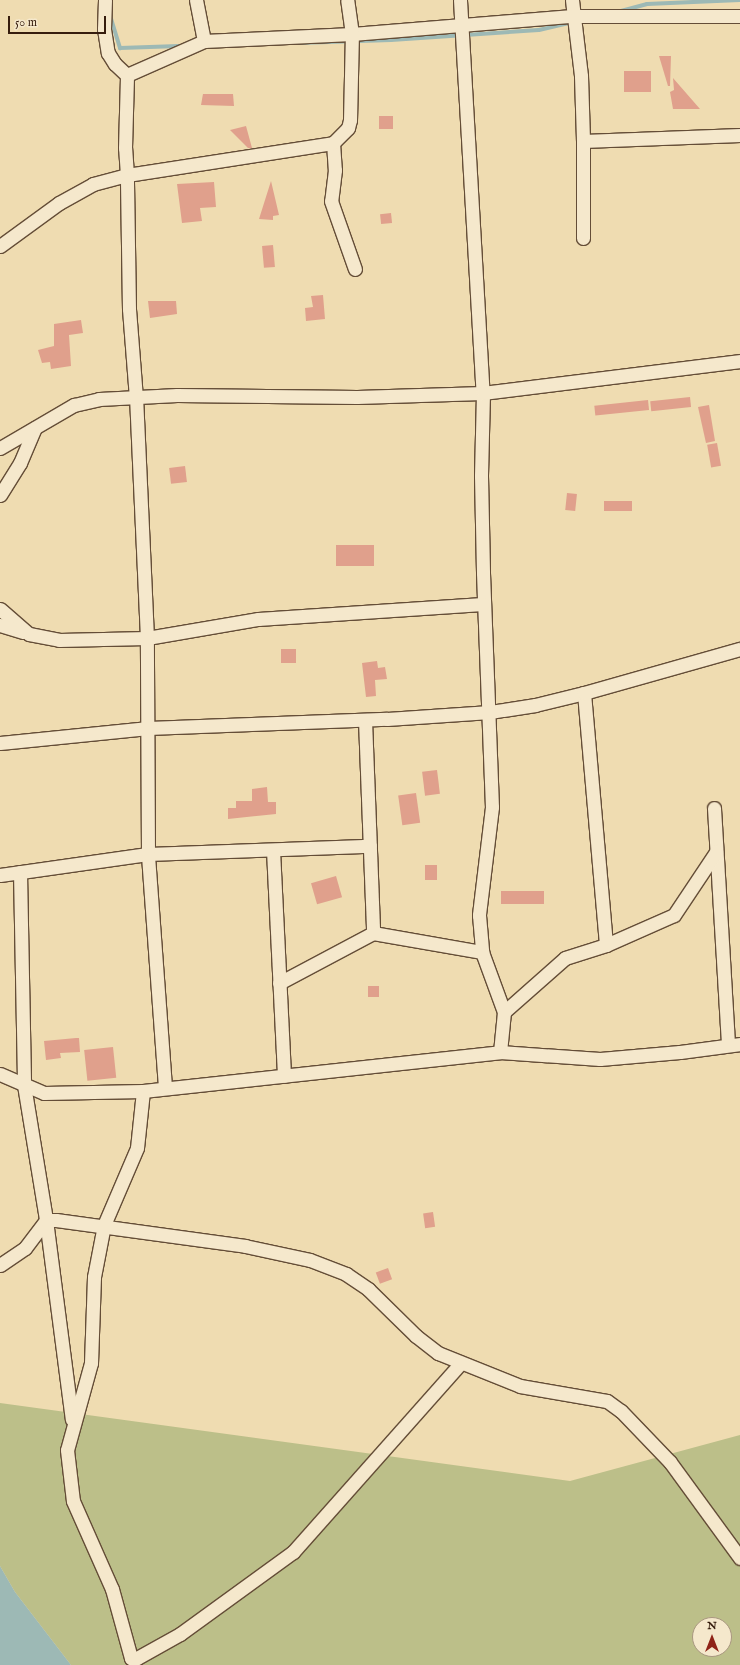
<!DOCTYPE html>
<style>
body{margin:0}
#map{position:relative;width:740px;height:1665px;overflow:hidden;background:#efdcb1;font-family:"IM FELL English",serif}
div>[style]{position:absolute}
.green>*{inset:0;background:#bcbf89}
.water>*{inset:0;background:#9db9b5}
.stream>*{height:4px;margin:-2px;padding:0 2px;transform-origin:2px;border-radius:2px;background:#9db9b5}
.building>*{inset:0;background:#e0a08c;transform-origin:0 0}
.roads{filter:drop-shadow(1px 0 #644d37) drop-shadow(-1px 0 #644d37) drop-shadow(0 1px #644d37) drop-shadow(0 -1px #644d37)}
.minor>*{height:13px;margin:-6.5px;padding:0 6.5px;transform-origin:6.5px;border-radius:6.5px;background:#f5e8cc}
span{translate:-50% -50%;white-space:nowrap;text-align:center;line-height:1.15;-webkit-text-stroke:4px #f5e8cc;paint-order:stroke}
.north{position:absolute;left:692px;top:1617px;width:40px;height:40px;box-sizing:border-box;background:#f5e8cc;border:1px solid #a99780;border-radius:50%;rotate:0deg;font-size:11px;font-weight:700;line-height:16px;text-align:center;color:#361d0e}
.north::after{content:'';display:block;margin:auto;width:14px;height:18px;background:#8f2418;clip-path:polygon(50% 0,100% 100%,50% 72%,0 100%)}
.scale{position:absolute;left:8px;top:16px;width:98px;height:18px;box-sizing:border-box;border:2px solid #361d0e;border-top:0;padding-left:5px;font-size:12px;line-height:14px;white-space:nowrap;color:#361d0e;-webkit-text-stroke:3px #f5e8cc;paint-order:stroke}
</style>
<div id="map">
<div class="green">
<div style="clip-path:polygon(evenodd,0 1403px,570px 1481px,740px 1435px,740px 1665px,71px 1665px,15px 1592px,0 1566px,0 1403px,700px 1625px,724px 1625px,724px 1649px,700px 1649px,700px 1625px)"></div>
</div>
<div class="water">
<div style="clip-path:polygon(0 1566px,15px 1592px,71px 1665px,0 1665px)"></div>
</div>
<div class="stream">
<div style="left:621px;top:11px;width:27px;rotate:-15deg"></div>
<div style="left:647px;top:4px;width:93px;rotate:-2.5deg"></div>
<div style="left:109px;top:12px;width:38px;rotate:73deg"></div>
<div style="left:120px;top:48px;width:59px;rotate:-1.9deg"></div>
<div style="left:298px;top:43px;width:93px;rotate:-1.8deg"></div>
<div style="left:391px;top:40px;width:148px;rotate:-3.9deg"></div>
<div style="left:539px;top:30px;width:36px;rotate:-13deg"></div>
</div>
<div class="building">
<div style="clip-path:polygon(659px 56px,671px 56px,670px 86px,668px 86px)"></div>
<div style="left:651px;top:71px;width:21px;height:27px;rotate:90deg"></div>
<div style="clip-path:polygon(673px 78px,700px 109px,673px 109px,670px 92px,674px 90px)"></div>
<div style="clip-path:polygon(203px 94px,233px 94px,234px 106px,201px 105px)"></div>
<div style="left:379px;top:116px;width:14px;height:13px"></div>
<div style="clip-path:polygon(246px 126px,252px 148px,248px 148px,230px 130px)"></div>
<div style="clip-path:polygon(271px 181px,279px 215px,273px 216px,273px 220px,259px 219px)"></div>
<div style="clip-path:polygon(214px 182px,216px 207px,200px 208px,202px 221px,182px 223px,177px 184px)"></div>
<div style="left:391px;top:213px;width:10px;height:11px;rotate:84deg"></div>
<div style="left:273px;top:245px;width:22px;height:11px;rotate:85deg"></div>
<div style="clip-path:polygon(323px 295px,325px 319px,306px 321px,305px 308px,313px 307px,311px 296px)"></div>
<div style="clip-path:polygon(148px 301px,176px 301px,177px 314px,150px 318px)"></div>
<div style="clip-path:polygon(81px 320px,83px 333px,69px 335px,71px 366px,51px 369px,50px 362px,42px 363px,38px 350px,54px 346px,54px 324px)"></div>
<div style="left:690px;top:397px;width:10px;height:40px;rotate:84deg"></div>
<div style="left:648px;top:400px;width:10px;height:54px;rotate:84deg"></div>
<div style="clip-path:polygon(709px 405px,715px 441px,706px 443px,698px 407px)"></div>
<div style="left:717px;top:443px;width:23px;height:10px;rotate:80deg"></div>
<div style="left:185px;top:466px;width:16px;height:16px;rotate:83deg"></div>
<div style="left:567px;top:493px;width:10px;height:17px;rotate:6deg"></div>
<div style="left:632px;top:501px;width:10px;height:28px;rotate:90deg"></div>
<div style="left:336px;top:545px;width:38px;height:21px"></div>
<div style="left:281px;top:649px;width:15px;height:14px"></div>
<div style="clip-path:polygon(377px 661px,378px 668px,385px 667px,387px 679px,375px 680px,376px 696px,366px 697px,362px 663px)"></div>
<div style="left:437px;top:770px;width:24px;height:15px;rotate:83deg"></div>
<div style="clip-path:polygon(267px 787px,268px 802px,276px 802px,276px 814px,228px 819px,228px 808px,236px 808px,236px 801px,252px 801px,252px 789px)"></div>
<div style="left:416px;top:793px;width:30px;height:18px;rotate:82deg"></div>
<div style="left:425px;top:865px;width:12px;height:15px"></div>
<div style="left:336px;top:876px;width:22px;height:26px;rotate:74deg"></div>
<div style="left:544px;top:891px;width:13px;height:43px;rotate:90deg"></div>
<div style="left:368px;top:986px;width:11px;height:11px"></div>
<div style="clip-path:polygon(76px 1038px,79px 1038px,80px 1052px,60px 1053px,61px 1058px,46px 1060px,44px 1041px)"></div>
<div style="left:113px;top:1047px;width:31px;height:29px;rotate:84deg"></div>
<div style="left:433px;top:1212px;width:15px;height:10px;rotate:82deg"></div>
<div style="left:388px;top:1268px;width:12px;height:13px;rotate:70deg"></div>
</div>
<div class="roads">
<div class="minor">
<div style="left:105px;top:0;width:29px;rotate:92deg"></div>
<div style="left:104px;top:29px;width:24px;rotate:81deg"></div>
<div style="left:108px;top:53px;width:13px;rotate:58deg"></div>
<div style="left:115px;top:64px;width:16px;rotate:43deg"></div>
<div style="left:460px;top:0;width:394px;rotate:86.7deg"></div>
<div style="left:483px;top:393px;width:83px;rotate:91.4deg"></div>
<div style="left:481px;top:476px;width:97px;rotate:88.8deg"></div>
<div style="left:483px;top:573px;width:234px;rotate:87.8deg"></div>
<div style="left:492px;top:807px;width:109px;rotate:96.9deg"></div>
<div style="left:479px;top:915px;width:37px;rotate:85deg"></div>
<div style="left:482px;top:952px;width:64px;rotate:69.9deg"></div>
<div style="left:504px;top:1012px;width:40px;rotate:95.7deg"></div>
<div style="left:572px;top:0;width:77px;rotate:83.2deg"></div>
<div style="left:581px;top:76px;width:65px;rotate:88.2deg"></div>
<div style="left:583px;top:141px;width:157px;rotate:-2.2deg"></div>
<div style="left:204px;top:41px;width:148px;rotate:-2.7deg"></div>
<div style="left:352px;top:34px;width:221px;rotate:-4.7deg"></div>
<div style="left:572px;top:16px;width:168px"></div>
<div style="left:583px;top:141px;width:97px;rotate:90deg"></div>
<div style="left:333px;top:143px;width:27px;rotate:86deg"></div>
<div style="left:335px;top:170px;width:31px;rotate:97deg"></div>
<div style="left:331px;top:201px;width:72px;rotate:70.6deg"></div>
<div style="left:0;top:246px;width:73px;rotate:-36.1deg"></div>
<div style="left:59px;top:203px;width:39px;rotate:-29deg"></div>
<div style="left:93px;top:184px;width:35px;rotate:-15deg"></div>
<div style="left:127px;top:175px;width:27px;rotate:-94deg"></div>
<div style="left:125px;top:148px;width:73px;rotate:-88.4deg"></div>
<div style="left:127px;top:75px;width:84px;rotate:-23.8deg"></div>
<div style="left:204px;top:41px;width:42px;rotate:-101deg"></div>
<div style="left:0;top:448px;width:86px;rotate:-30.2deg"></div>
<div style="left:74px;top:405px;width:26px;rotate:-13deg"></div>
<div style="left:99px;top:399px;width:78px;rotate:-2.9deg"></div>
<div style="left:177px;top:395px;width:180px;rotate:0.6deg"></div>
<div style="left:357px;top:397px;width:126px;rotate:-1.8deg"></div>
<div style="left:483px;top:393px;width:259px;rotate:-7.1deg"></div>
<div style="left:0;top:495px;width:38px;rotate:-58deg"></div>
<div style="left:20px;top:463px;width:38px;rotate:-67deg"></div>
<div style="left:0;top:609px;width:38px;rotate:41deg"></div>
<div style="left:29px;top:634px;width:31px;rotate:11deg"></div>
<div style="left:59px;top:640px;width:88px;rotate:-1.3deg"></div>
<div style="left:147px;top:638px;width:113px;rotate:-9.7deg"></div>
<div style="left:258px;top:619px;width:225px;rotate:-3.8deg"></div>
<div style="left:0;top:625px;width:24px;rotate:17deg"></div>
<div style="left:584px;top:693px;width:253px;rotate:85deg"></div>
<div style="left:365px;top:720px;width:213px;rotate:87.8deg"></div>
<div style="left:0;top:743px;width:149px;rotate:-5.8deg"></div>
<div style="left:148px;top:728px;width:239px;rotate:-2.2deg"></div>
<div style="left:387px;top:719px;width:103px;rotate:-3.9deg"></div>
<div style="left:490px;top:712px;width:46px;rotate:-8.8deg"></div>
<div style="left:535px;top:705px;width:50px;rotate:-13.8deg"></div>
<div style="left:584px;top:693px;width:162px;rotate:-15.8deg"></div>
<div style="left:714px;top:808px;width:237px;rotate:86.6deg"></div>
<div style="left:273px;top:850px;width:226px;rotate:87.2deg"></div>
<div style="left:20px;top:872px;width:213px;rotate:88.9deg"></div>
<div style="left:24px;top:1085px;width:137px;rotate:80.7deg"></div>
<div style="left:46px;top:1220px;width:201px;rotate:82.6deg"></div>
<div style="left:0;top:875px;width:149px;rotate:-8.1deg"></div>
<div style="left:148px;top:854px;width:222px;rotate:-2.1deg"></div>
<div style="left:279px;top:983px;width:106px;rotate:-28deg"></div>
<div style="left:373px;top:933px;width:111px;rotate:9.9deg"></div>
<div style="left:504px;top:1012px;width:81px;rotate:-41.5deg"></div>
<div style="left:565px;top:958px;width:43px;rotate:-17.6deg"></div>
<div style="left:606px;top:945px;width:74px;rotate:-23.8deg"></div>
<div style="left:674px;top:915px;width:76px;rotate:-56.3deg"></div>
<div style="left:0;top:1074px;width:48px;rotate:23.4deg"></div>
<div style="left:44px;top:1093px;width:99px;rotate:-1.2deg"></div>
<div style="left:143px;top:1091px;width:359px;rotate:-6.2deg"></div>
<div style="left:500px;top:1052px;width:100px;rotate:4deg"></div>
<div style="left:600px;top:1059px;width:80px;rotate:-5deg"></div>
<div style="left:680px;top:1052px;width:61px;rotate:-7.6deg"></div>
<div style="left:165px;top:1087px;width:234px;rotate:-94.2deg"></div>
<div style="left:148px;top:854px;width:216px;rotate:-90.3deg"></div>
<div style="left:147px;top:638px;width:240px;rotate:-92.6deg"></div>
<div style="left:136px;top:398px;width:89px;rotate:-94.5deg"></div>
<div style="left:129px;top:309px;width:134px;rotate:-90.9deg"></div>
<div style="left:127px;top:175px;width:208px;rotate:-8.8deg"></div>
<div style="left:333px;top:143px;width:21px;rotate:-45deg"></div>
<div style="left:348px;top:128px;width:8px;rotate:-76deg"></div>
<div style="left:350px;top:120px;width:86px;rotate:-88.7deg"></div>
<div style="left:352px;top:34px;width:34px;rotate:-98deg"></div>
<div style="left:143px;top:1091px;width:57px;rotate:96deg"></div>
<div style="left:137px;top:1148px;width:84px;rotate:113.2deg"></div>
<div style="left:104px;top:1225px;width:53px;rotate:100.9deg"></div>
<div style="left:94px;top:1277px;width:86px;rotate:92deg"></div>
<div style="left:91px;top:1363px;width:90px;rotate:105.4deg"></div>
<div style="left:67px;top:1450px;width:51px;rotate:83.3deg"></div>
<div style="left:73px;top:1501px;width:96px;rotate:66.1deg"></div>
<div style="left:112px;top:1589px;width:72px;rotate:74.6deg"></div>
<div style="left:131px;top:1658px;width:6px"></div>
<div style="left:137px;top:1658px;width:49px;rotate:-29.2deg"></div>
<div style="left:180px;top:1634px;width:140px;rotate:-36deg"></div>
<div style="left:293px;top:1552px;width:253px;rotate:-48.4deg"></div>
<div style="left:0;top:1265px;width:30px;rotate:-34deg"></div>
<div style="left:25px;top:1248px;width:35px;rotate:-53deg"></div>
<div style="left:46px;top:1220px;width:10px"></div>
<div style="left:56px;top:1220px;width:191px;rotate:7.8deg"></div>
<div style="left:245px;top:1246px;width:66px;rotate:12.2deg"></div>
<div style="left:310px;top:1260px;width:39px;rotate:21deg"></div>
<div style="left:346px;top:1274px;width:27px;rotate:34deg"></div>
<div style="left:368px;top:1289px;width:67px;rotate:44.4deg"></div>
<div style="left:416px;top:1336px;width:28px;rotate:38deg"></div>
<div style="left:438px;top:1353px;width:88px;rotate:21.9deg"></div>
<div style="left:520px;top:1386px;width:88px;rotate:9.8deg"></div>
<div style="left:607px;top:1401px;width:17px;rotate:36deg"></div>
<div style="left:621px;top:1411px;width:71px;rotate:46.1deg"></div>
<div style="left:670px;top:1462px;width:119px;rotate:53.9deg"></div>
</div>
</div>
<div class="north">N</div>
<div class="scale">50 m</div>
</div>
